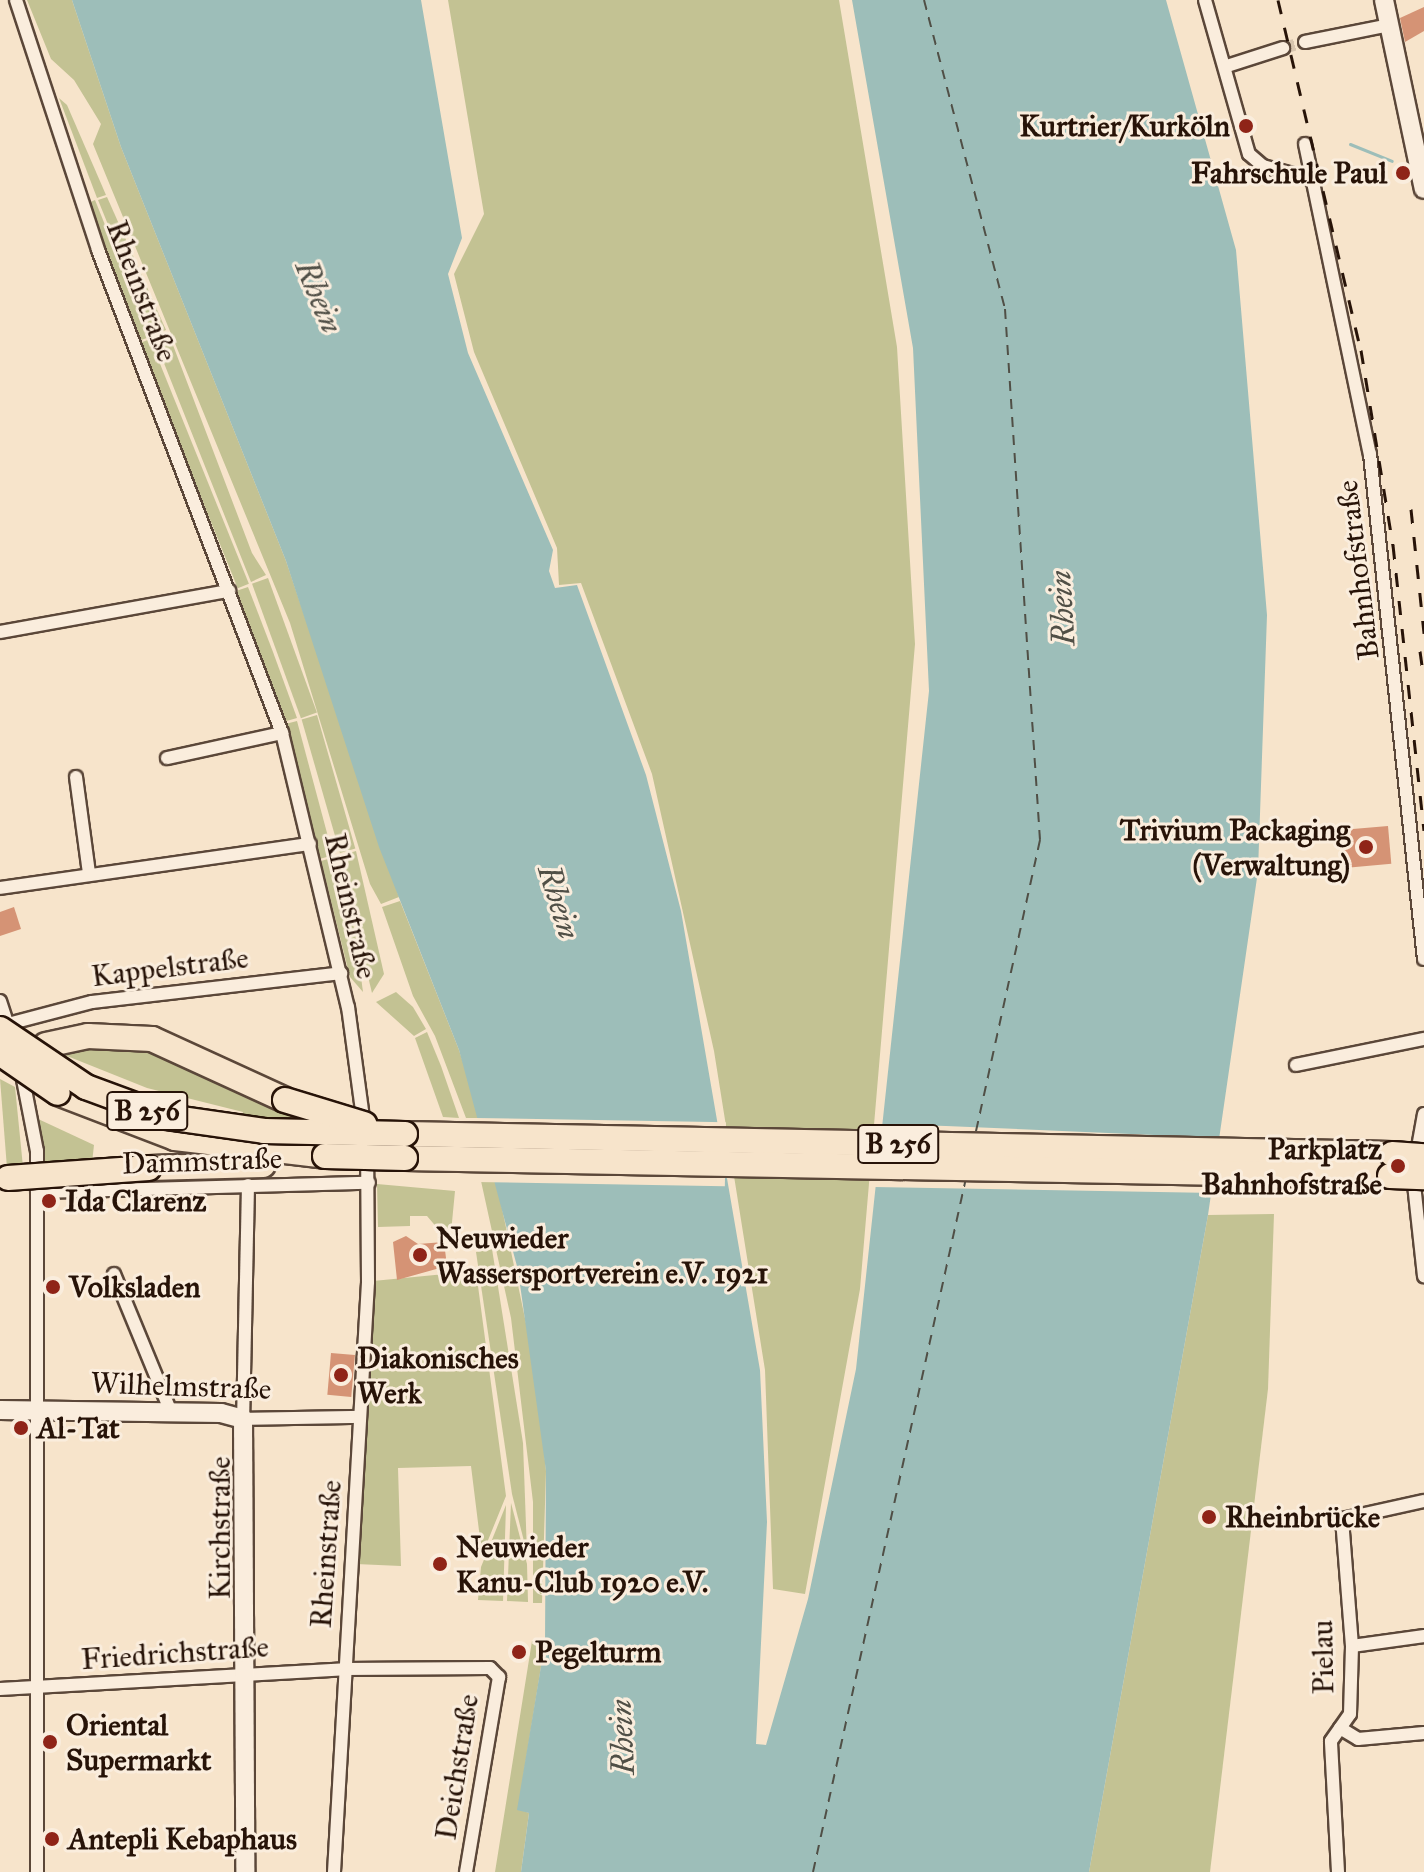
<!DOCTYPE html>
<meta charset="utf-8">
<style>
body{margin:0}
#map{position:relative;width:1424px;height:1872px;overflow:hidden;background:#f7e4cb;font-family:"IM FELL Great Primer",serif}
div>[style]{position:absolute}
.green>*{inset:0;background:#c3c293;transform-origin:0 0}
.water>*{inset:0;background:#9dbeb9}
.pier>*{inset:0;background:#f7e4cb;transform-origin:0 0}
.stream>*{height:3px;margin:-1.5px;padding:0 1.5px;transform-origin:1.5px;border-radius:1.5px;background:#9dbeb9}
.ferry>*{height:2px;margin-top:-1px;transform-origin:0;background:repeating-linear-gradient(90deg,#504f46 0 10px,transparent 0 18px)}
.building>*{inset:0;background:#d59375;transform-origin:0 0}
.street-tunnel>*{height:12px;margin-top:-6px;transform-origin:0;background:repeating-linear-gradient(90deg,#d8c5ae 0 12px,transparent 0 18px)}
.roads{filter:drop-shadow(2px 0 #5b4739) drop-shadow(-2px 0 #5b4739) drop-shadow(0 2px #5b4739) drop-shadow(0 -2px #5b4739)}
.street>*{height:12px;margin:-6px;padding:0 6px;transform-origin:6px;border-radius:6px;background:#faeddd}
.secondary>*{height:18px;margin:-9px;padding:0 9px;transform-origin:9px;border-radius:9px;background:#faeddd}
.highway>*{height:24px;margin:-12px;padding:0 12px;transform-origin:12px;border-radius:12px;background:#f7e4cb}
.rail>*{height:3px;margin-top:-1.5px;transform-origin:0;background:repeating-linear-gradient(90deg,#271308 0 14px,transparent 0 28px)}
.bridges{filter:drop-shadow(2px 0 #271308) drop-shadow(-2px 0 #271308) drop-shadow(0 2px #271308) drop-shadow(0 -2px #271308)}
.highway-bridge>*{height:24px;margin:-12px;padding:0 12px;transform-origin:12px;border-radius:12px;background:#f7e4cb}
.dots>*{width:22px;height:22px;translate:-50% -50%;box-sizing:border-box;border:4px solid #faeddd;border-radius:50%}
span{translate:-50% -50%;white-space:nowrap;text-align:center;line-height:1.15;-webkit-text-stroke:6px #faeddd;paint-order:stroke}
.shield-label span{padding:2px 6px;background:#faeddd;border:2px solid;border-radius:6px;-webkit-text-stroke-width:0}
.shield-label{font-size:28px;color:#271308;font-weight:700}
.poi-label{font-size:30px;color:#271308;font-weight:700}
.right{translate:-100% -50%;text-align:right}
.left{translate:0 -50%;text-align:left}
.street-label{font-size:30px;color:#271308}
.water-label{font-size:32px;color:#504f46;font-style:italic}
</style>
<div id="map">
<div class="green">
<div style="clip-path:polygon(27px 0,72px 0,121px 147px,286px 561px,399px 897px,381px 904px,370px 884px,290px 623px,93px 144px,101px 124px,74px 80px,51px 59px)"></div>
<div style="clip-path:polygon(448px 0,839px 0,897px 347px,915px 644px,860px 1289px,805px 1594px,773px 1589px,765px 1370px,714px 1051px,652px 774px,581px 583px,559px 585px,557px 548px,474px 352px,454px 274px,484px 214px)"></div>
<div style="clip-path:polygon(59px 98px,67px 105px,106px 195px,97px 198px)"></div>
<div style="clip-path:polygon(107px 197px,166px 330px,153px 335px,98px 200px)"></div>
<div style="clip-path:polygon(95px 200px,150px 337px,138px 341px,86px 204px)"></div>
<div style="clip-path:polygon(168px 332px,252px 553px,266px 575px,251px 582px,154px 338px)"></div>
<div style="left:150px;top:339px;width:264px;height:12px;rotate:68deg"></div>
<div style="left:268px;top:578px;width:143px;height:17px;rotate:70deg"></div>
<div style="clip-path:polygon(248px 587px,273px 652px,297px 718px,283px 722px,236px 591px)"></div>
<div style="left:317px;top:715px;width:139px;height:16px;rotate:74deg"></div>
<div style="left:297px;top:721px;width:139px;height:14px;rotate:75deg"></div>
<div style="clip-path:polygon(356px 851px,384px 974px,372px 993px,339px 856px)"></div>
<div style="clip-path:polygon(335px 857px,355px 932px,363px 992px,350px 977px,321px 861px)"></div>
<div style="clip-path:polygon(400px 901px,459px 1050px,481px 1118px,466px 1118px,435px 1036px,413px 996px,382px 907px)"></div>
<div style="clip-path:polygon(396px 992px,413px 1007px,426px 1029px,414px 1036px,376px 1002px)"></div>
<div style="clip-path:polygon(427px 1032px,441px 1066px,459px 1118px,443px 1117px,415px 1038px)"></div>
<div style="clip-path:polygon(96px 1045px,147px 1049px,324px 1125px,241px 1120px,243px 1112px,147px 1088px,57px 1052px)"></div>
<div style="clip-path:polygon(0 1079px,15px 1087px,23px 1167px,7px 1168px)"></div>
<div style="clip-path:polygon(36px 1118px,94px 1145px,92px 1163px,42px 1165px)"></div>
<div style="clip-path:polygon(481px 1181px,495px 1182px,499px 1194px,537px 1376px,546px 1471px,542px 1603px,533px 1603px,533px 1502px,511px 1318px)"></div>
<div style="clip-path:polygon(377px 1184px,455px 1191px,450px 1243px,427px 1216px,410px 1216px,410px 1226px,378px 1227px)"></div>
<div style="clip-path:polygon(1274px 1214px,1268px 1389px,1210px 1872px,1089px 1872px,1208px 1215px)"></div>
<div style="clip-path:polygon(492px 1249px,523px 1443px,527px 1553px,512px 1494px,476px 1252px)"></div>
<div style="clip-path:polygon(476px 1271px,506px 1496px,482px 1555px,471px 1466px,398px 1468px,401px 1566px,356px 1564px,373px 1281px)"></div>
<div style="clip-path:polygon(511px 1503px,527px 1564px,528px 1602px,507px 1601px)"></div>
<div style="clip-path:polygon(506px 1505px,503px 1601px,478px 1600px,481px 1567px)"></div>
<div style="clip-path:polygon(532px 1641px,545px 1642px,518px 1809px,529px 1813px,521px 1872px,495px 1872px)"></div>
</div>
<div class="water">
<div style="clip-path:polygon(72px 0,421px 0,462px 238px,448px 274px,468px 353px,553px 550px,549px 571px,555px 588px,577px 585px,646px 775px,681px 911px,760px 1370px,767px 1522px,756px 1744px,766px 1745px,808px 1599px,856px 1369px,929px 691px,913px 348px,852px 0,1166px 0,1236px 250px,1267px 615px,1258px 871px,1208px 1215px,1089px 1872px,521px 1872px,529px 1813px,517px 1810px,545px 1642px,546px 1471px,518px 1270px,459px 1050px,379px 847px,286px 561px,121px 147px)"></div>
</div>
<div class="pier">
<div style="left:476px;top:1118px;width:250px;height:64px;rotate:1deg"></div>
<div style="clip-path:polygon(881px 1124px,946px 1126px,1223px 1138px,1215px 1193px,874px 1187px)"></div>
</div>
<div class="stream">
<div style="left:1350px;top:144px;width:45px;rotate:22deg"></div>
</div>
<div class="ferry">
<div style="left:924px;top:0;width:319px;rotate:75.3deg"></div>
<div style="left:1005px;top:309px;width:532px;rotate:86.23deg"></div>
<div style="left:1040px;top:840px;width:303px;rotate:102.4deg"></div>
<div style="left:813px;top:1872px;width:711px;rotate:-77.57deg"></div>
</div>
<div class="building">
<div style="clip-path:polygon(1424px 7px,1424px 31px,1405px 42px,1400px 18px)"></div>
<div style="left:1388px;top:826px;width:38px;height:47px;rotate:85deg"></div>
<div style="clip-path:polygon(14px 907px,21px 929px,0 936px,0 912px)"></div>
<div style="clip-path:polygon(406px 1236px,418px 1244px,444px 1242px,447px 1266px,397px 1280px,393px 1242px)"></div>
<div style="left:331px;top:1353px;width:24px;height:42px;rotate:5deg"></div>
</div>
<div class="street-tunnel">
<div style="left:1283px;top:48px;width:23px;rotate:-15deg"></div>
</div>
<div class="roads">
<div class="street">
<div style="left:16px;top:0;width:263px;rotate:71.8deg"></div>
<div style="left:98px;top:250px;width:517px;rotate:69.15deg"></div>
<div style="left:282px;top:733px;width:282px;rotate:76.5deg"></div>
<div style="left:348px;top:1007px;width:120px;rotate:82.3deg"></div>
<div style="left:1205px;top:0;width:160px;rotate:74.1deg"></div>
<div style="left:1249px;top:154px;width:18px;rotate:41deg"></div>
<div style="left:1263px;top:166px;width:50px;rotate:15.2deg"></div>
<div style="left:1305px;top:42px;width:87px;rotate:-11.3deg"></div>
<div style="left:1227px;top:66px;width:59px;rotate:-17.8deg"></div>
<div style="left:1305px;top:144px;width:317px;rotate:78.2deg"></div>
<div style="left:1370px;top:454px;width:508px;rotate:83.9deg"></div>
<div style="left:0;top:632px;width:233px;rotate:-10.2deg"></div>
<div style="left:167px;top:758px;width:118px;rotate:-12.3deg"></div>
<div style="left:76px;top:777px;width:97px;rotate:82.3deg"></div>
<div style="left:0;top:888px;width:313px;rotate:-8.1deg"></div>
<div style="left:0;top:1001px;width:33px;rotate:72deg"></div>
<div style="left:8px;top:1024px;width:87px;rotate:-14.7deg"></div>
<div style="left:92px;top:1002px;width:251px;rotate:-6.6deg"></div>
<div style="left:1296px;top:1065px;width:131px;rotate:-11.5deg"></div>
<div style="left:21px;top:1069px;width:84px;rotate:79deg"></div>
<div style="left:37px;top:1151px;width:721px;rotate:90deg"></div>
<div style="left:1424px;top:1114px;width:62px;rotate:100.2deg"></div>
<div style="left:1413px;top:1175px;width:102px;rotate:83.8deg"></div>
<div style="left:248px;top:1185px;width:234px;rotate:91.2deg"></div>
<div style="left:243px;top:1419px;width:116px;rotate:-1deg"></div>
<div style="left:37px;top:1192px;width:332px;rotate:-1.6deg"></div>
<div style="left:114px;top:1274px;width:149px;rotate:67.6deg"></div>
<div style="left:1352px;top:1646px;width:73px;rotate:-7.9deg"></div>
<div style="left:0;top:1689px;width:345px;rotate:-3.3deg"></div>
<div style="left:344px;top:1669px;width:146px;rotate:-0.4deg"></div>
<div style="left:490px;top:1668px;width:13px;rotate:45deg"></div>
<div style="left:499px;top:1677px;width:198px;rotate:99.6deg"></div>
<div style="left:1340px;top:1728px;width:21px;rotate:31deg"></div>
<div style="left:1358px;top:1739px;width:66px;rotate:-5.2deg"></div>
<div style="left:334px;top:1872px;width:591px;rotate:-86.7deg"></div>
<div style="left:368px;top:1282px;width:130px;rotate:-90.4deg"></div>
<div style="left:1338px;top:1872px;width:131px;rotate:-93.1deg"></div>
<div style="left:1331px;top:1741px;width:33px;rotate:-55deg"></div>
<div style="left:1350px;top:1714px;width:68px;rotate:-88.3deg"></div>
<div style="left:1352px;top:1646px;width:127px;rotate:-94.5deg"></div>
<div style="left:1342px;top:1519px;width:84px;rotate:-12.4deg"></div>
</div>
<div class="secondary">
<div style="left:1384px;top:0;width:193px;rotate:78.1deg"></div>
<div style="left:0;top:1410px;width:221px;rotate:0.8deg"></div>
<div style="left:221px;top:1413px;width:23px;rotate:15deg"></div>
<div style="left:243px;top:1419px;width:453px;rotate:89.7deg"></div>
</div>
<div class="highway">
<div style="left:46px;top:1045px;width:43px;rotate:-12.1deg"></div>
<div style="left:88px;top:1036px;width:64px;rotate:2.7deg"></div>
<div style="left:152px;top:1039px;width:146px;rotate:24.6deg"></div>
<div style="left:58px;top:1093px;width:125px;rotate:21deg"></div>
<div style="left:175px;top:1138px;width:151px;rotate:6.8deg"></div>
<div style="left:405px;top:1134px;width:987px;rotate:1.16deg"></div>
<div style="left:405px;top:1158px;width:985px;rotate:1.05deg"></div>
<div style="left:149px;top:1168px;width:114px;rotate:-1.5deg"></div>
</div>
</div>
<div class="rail">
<div style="left:1278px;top:0;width:360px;rotate:76.7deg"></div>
<div style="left:1361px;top:350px;width:198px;rotate:80.7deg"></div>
<div style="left:1393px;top:545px;width:287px;rotate:83.8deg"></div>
<div style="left:1411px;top:509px;width:125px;rotate:84deg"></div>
<div style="left:1420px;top:651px;width:27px;rotate:82deg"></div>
</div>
<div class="bridges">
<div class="highway-bridge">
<div style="left:0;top:1029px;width:104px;rotate:34deg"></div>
<div style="left:86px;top:1087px;width:86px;rotate:20.3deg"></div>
<div style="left:167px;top:1117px;width:98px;rotate:8.2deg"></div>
<div style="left:264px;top:1131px;width:141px;rotate:1.2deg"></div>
<div style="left:0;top:1053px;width:70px;rotate:34.6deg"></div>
<div style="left:285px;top:1100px;width:83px;rotate:16.9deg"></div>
<div style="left:1392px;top:1154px;width:32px;rotate:4deg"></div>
<div style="left:325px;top:1156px;width:80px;rotate:1.4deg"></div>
<div style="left:1390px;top:1176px;width:34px;rotate:2deg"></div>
<div style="left:8px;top:1178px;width:141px;rotate:-4.1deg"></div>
</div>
</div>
<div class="dots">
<div style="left:1246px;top:126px;background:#8f2418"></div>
<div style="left:1403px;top:173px;background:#8f2418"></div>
<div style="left:1366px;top:847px;background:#8f2418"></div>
<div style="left:1398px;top:1166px;background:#8f2418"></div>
<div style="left:49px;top:1201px;background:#8f2418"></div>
<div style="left:420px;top:1255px;background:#8f2418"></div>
<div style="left:53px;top:1287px;background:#8f2418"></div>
<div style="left:341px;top:1375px;background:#8f2418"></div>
<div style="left:21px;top:1428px;background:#8f2418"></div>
<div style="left:1209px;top:1517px;background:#8f2418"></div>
<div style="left:440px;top:1564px;background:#8f2418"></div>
<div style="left:519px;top:1652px;background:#8f2418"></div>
<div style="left:50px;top:1742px;background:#8f2418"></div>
<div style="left:52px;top:1839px;background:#8f2418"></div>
</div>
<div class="shield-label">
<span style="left:147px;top:1111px">B 256</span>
<span style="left:898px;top:1144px">B 256</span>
</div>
<div class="poi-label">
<span class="right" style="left:1230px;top:126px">Kurtrier/Kurköln</span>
<span class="right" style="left:1387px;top:173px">Fahrschule Paul</span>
<span class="right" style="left:1350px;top:847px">Trivium Packaging<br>(Verwaltung)</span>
<span class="right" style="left:1382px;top:1166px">Parkplatz<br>Bahnhofstraße</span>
<span class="left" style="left:65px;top:1201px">Ida Clarenz</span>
<span class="left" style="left:436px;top:1255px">Neuwieder<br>Wassersportverein e.V. 1921</span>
<span class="left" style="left:69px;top:1287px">Volksladen</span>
<span class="left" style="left:357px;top:1375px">Diakonisches<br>Werk</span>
<span class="left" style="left:37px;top:1428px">Al-Tat</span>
<span class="left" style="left:1225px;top:1517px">Rheinbrücke</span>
<span class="left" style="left:456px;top:1564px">Neuwieder<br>Kanu-Club 1920 e.V.</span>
<span class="left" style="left:535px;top:1652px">Pegelturm</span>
<span class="left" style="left:66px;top:1742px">Oriental<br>Supermarkt</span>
<span class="left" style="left:68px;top:1839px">Antepli Kebaphaus</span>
</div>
<div class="street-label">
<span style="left:142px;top:291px;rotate:69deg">Rheinstraße</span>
<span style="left:1358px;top:570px;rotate:-97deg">Bahnhofstraße</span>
<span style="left:351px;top:906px;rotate:77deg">Rheinstraße</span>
<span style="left:170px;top:967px;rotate:-7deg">Kappelstraße</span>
<span style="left:202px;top:1161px;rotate:-2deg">Dammstraße</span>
<span style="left:181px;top:1386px;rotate:2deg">Wilhelmstraße</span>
<span style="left:220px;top:1528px;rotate:-90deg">Kirchstraße</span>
<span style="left:326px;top:1554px;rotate:-86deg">Rheinstraße</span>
<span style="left:175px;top:1653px;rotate:-4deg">Friedrichstraße</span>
<span style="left:1323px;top:1657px;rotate:-91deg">Pielau</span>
<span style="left:457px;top:1767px;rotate:-81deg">Deichstraße</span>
</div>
<div class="water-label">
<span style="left:318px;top:297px;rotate:68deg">Rhein</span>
<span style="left:1063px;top:608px;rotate:-93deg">Rhein</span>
<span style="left:558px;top:902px;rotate:73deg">Rhein</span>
<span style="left:623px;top:1737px;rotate:-92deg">Rhein</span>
</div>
</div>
